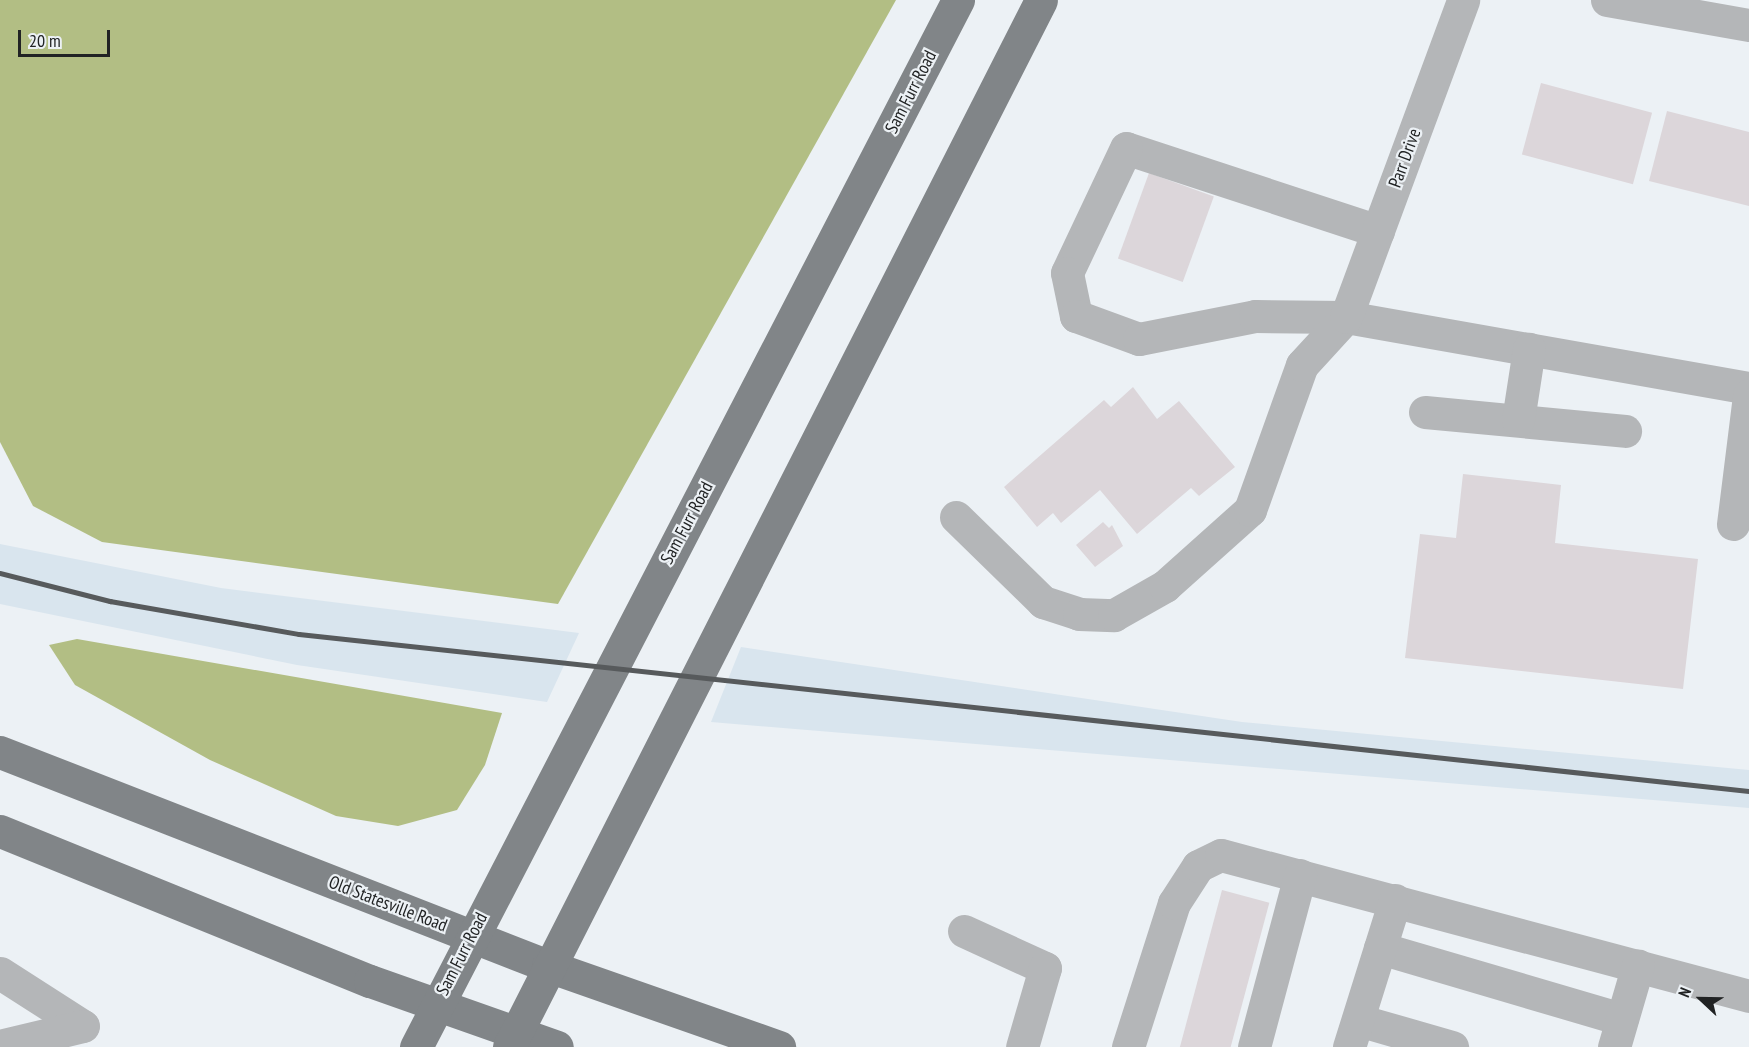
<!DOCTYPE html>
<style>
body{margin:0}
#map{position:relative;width:1749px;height:1047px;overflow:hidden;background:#ecf1f5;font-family:"PT Sans Narrow",sans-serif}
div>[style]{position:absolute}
.built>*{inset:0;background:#d9e5ee}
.forest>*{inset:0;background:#b2be84}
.building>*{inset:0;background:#dcd6da;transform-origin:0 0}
.minor>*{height:33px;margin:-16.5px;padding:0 16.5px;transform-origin:16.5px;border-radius:16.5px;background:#b4b6b8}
.major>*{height:33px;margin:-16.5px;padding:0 16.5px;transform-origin:16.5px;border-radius:16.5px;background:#818588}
.rail>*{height:4.5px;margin:-2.25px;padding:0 2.25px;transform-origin:2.25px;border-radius:2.25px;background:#575a5c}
span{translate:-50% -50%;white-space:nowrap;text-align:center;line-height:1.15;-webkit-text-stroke:4.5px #ecf1f5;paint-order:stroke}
.street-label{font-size:18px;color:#212324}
.north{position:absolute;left:1671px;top:969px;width:60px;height:60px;-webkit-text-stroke:4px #ecf1f5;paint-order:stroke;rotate:292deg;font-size:16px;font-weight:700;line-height:24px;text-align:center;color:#212324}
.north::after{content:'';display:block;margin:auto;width:21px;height:27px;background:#212324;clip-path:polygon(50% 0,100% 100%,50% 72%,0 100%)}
.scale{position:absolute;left:18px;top:30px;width:92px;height:27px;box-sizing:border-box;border:3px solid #212324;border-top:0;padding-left:8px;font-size:18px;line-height:21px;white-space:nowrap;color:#212324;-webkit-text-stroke:4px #ecf1f5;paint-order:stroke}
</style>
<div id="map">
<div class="built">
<div style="clip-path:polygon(0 544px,221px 588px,579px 633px,547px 702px,297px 665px,0 604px)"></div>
<div style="clip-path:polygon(741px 647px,1242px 722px,1749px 770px,1749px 808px,711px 722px)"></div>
</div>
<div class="forest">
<div style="clip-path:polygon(0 0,896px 0,558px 604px,102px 542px,33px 506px,0 442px)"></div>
<div style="clip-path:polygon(77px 639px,502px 713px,485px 765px,457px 810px,398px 826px,336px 816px,210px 760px,75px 685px,49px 645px)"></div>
</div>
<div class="building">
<div style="left:1541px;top:83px;width:115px;height:74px;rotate:15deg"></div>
<div style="clip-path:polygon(1667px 111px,1749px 132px,1749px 206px,1649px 181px)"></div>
<div style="left:1149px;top:173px;width:69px;height:91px;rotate:20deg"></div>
<div style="clip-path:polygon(1133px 387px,1157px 419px,1179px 401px,1235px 467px,1199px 496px,1191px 488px,1137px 534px,1100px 490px,1061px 523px,1053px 513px,1037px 527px,1004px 487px,1104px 400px,1111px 407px)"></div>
<div style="clip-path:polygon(1463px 474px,1561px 485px,1555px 543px,1698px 559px,1683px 689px,1405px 658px,1420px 534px,1456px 538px)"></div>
<div style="clip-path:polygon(1103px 522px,1109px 528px,1112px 525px,1123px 546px,1095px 567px,1076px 545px)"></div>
<div style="left:1222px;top:890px;width:49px;height:163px;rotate:15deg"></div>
</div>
<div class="minor">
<div style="left:1607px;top:0;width:144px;rotate:10deg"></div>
<div style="left:1378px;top:231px;width:265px;rotate:-161.8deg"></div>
<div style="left:1126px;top:148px;width:138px;rotate:115.3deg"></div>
<div style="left:1067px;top:273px;width:44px;rotate:78.2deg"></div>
<div style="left:1076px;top:316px;width:67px;rotate:20.1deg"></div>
<div style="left:1139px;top:339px;width:118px;rotate:-11.2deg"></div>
<div style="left:1255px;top:316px;width:91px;rotate:0.6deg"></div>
<div style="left:1346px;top:317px;width:409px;rotate:10deg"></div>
<div style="left:1425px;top:412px;width:201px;rotate:5.4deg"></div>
<div style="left:1518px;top:420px;width:72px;rotate:-81.2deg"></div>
<div style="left:956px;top:517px;width:122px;rotate:44.3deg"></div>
<div style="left:1043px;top:602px;width:38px;rotate:18deg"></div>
<div style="left:1079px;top:614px;width:35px;rotate:2deg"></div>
<div style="left:1114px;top:615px;width:59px;rotate:-29.6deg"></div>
<div style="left:1165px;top:586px;width:114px;rotate:-41.8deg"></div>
<div style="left:1250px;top:510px;width:154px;rotate:-70.3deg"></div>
<div style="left:1302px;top:365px;width:65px;rotate:-47.5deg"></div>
<div style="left:1346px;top:317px;width:338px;rotate:-69.7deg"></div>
<div style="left:1733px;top:524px;width:130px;rotate:-82.9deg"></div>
<div style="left:964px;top:931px;width:89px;rotate:24.6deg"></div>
<div style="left:1045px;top:968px;width:82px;rotate:106.2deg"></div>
<div style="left:1380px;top:948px;width:252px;rotate:16.4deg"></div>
<div style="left:0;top:973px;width:98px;rotate:32.6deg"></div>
<div style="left:83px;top:1026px;width:85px;rotate:166.5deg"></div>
<div style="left:1358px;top:1020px;width:98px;rotate:16deg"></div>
<div style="left:1128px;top:1047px;width:151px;rotate:-72.3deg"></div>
<div style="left:1174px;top:903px;width:44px;rotate:-57deg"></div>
<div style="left:1198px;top:866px;width:25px;rotate:-26deg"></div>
<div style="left:1221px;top:855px;width:547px;rotate:14.95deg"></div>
<div style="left:1254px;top:1047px;width:178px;rotate:-75deg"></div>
<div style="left:1349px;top:1047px;width:154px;rotate:-72.6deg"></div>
<div style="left:1614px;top:1047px;width:85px;rotate:-73.7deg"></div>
</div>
<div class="major">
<div style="left:0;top:752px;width:588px;rotate:21.33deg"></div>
<div style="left:548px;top:966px;width:245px;rotate:19.3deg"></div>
<div style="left:0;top:831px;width:399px;rotate:22.1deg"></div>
<div style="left:370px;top:981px;width:198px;rotate:19.4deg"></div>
<div style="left:416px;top:1047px;width:1179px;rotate:-62.63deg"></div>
<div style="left:509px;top:1047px;width:1174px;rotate:-63.06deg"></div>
</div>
<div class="rail">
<div style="left:0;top:573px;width:114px;rotate:14.3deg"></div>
<div style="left:110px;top:601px;width:192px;rotate:9.9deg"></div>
<div style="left:299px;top:634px;width:1458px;rotate:6.18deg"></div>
</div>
<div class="street-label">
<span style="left:911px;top:92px;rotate:-63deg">Sam Furr Road</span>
<span style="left:1405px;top:158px;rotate:-70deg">Parr Drive</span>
<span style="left:687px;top:523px;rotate:-62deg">Sam Furr Road</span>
<span style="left:388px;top:904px;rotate:21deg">Old Statesville Road</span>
<span style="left:462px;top:954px;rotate:-63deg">Sam Furr Road</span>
</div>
<div class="north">N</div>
<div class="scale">20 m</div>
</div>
